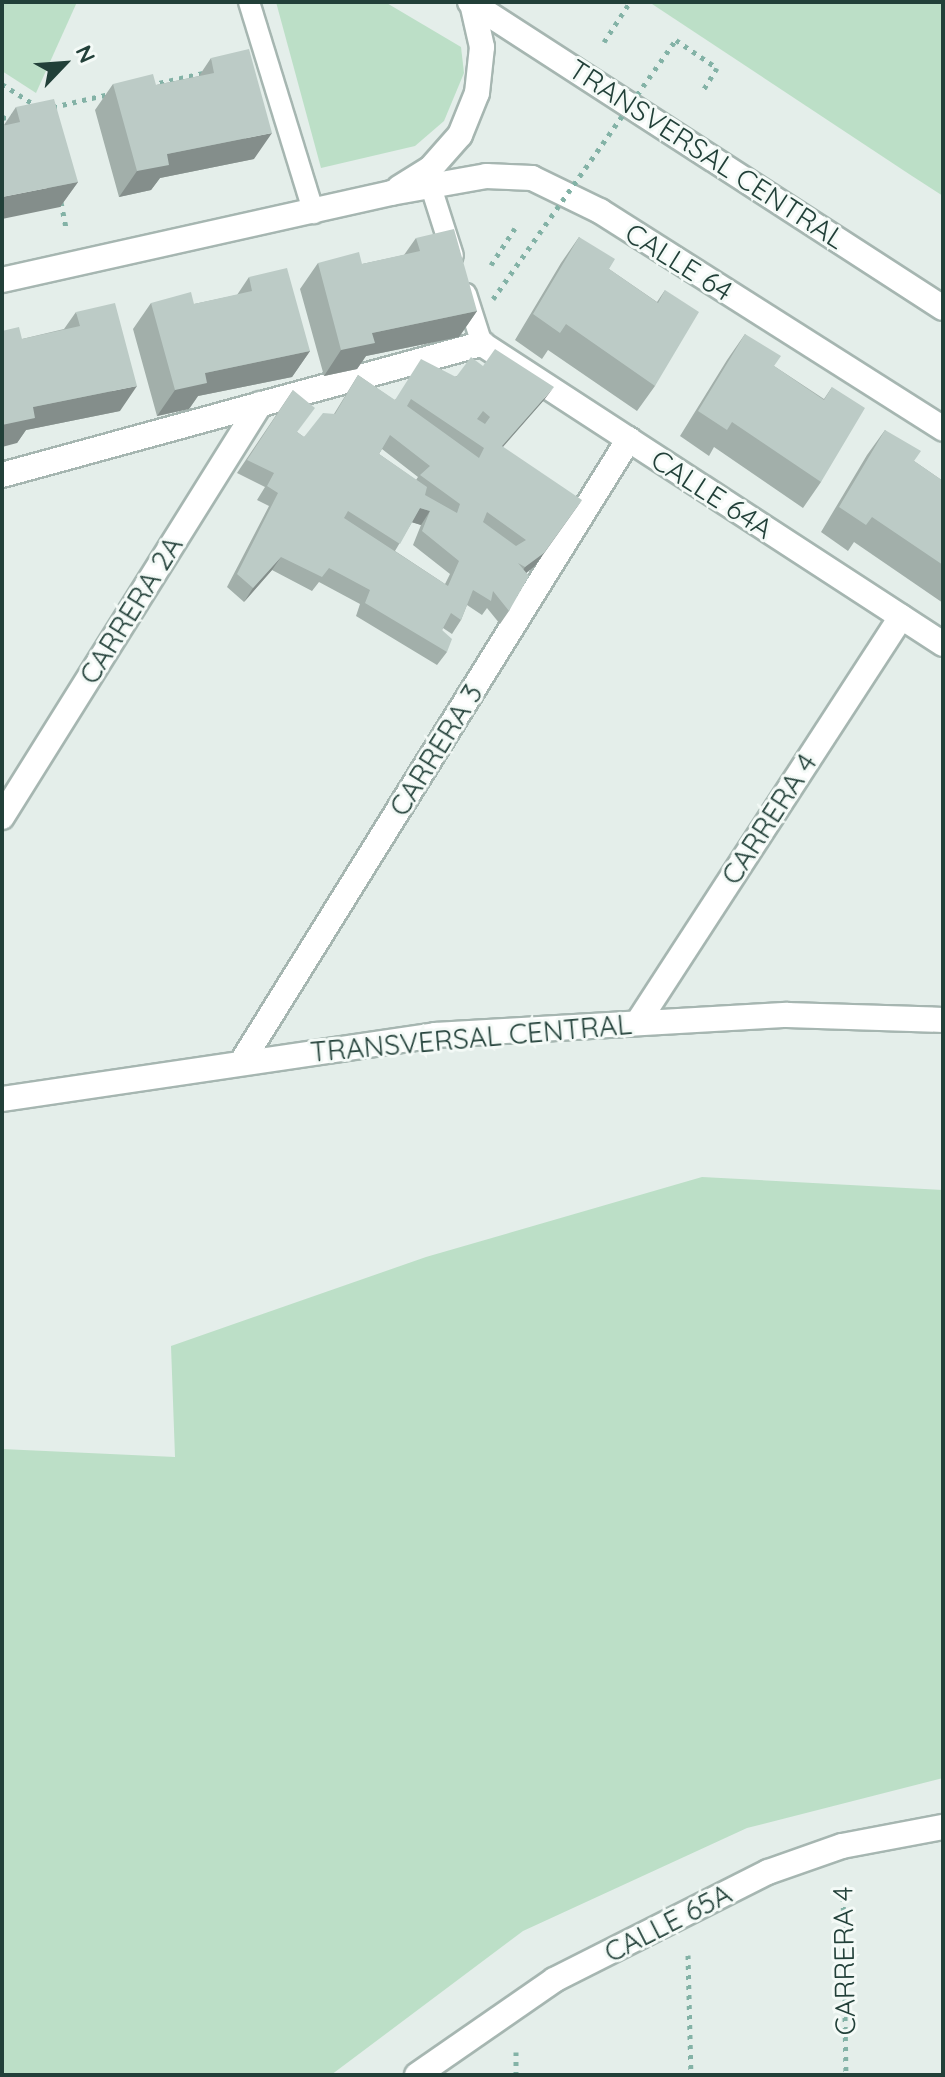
<!DOCTYPE html>
<style>
body{margin:0}
#map{position:relative;width:945px;height:2077px;overflow:hidden;background:#e4eeea;font-family:Quicksand,sans-serif}
div>[style]{position:absolute}
.green>*{inset:0;background:#bcdfc7}
.path>*{height:5px;margin-top:-2.5px;transform-origin:0;background:repeating-linear-gradient(90deg,#83b2a6 0 4px,transparent 0 10px)}
.roads{filter:drop-shadow(2px 0 #a6b6b1) drop-shadow(-2px 0 #a6b6b1) drop-shadow(0 2px #a6b6b1) drop-shadow(0 -2px #a6b6b1)}
.lane>*{height:20px;margin:-10px;padding:0 10px;transform-origin:10px;border-radius:10px;background:#fff}
.street>*{height:24px;margin:-12px;padding:0 12px;transform-origin:12px;border-radius:12px;background:#fff}
.secondary>*{height:24px;margin:-12px;padding:0 12px;transform-origin:12px;border-radius:12px;background:#fff}
.path-bridge>*{height:5px;margin-top:-2.5px;transform-origin:0;background:repeating-linear-gradient(90deg,#83b2a6 0 4px,transparent 0 10px)}
.wall>*{inset:0;background:#a2afaa}
.shaded-wall>*{inset:0;background:#848e8b}
.building>*{inset:0;background:#bccbc6}
span{translate:-50% -50%;white-space:nowrap;text-align:center;line-height:1.15;-webkit-text-stroke:6px #f4faf7;paint-order:stroke}
.street-label{font-size:28px;color:#224039}
.frame{position:absolute;inset:0;border:4px solid #224039;pointer-events:none}
.north{position:absolute;left:24px;top:24px;width:80px;height:80px;-webkit-text-stroke:6px #f4faf7;paint-order:stroke;rotate:65deg;font-size:22px;font-weight:700;line-height:32px;text-align:center;color:#224039}
.north::after{content:'';display:block;margin:auto;width:28px;height:36px;background:#224039;clip-path:polygon(50% 0,100% 100%,50% 72%,0 100%)}
</style>
<div id="map">
<div class="green">
<div style="clip-path:polygon(2px 2px,77px 2px,36px 93px,2px 71px)"></div>
<div style="clip-path:polygon(276px 2px,385px 2px,461px 47px,464px 73px,444px 121px,415px 146px,321px 168px)"></div>
<div style="clip-path:polygon(649px 2px,943px 2px,943px 196px,909px 174px)"></div>
<div style="clip-path:polygon(702px 1177px,943px 1190px,943px 1778px,747px 1828px,523px 1931px,331px 2075px,2px 2075px,2px 1449px,175px 1457px,171px 1346px,426px 1257px)"></div>
</div>
<div class="path">
<div style="left:676px;top:40px;width:50px;rotate:34.3deg"></div>
<div style="left:717px;top:68px;width:28px;rotate:122deg"></div>
<div style="left:604px;top:42px;width:48px;rotate:-57deg"></div>
<div style="left:2px;top:84px;width:43px;rotate:32.6deg"></div>
<div style="left:150px;top:85px;width:58px;rotate:-12.8deg"></div>
<div style="left:53px;top:107px;width:57px;rotate:-13.1deg"></div>
<div style="left:2px;top:118px;width:14px;rotate:-12deg"></div>
<div style="left:61px;top:202px;width:25px;rotate:79deg"></div>
<div style="left:491px;top:265px;width:44px;rotate:-57deg"></div>
<div style="left:843px;top:1887px;width:188px;rotate:89.1deg"></div>
<div style="left:688px;top:1955px;width:120px;rotate:88.6deg"></div>
<div style="left:516px;top:2052px;width:23px;rotate:90deg"></div>
</div>
<div class="roads">
<div class="lane">
<div style="left:249px;top:2px;width:221px;rotate:72.9deg"></div>
<div style="left:431px;top:187px;width:72px;rotate:72.3deg"></div>
<div style="left:466px;top:294px;width:52px;rotate:72.3deg"></div>
</div>
<div class="street">
<div style="left:2px;top:475px;width:498px;rotate:-15.3deg"></div>
<div style="left:482px;top:344px;width:550px;rotate:33.05deg"></div>
<div style="left:2px;top:817px;width:487px;rotate:-58deg"></div>
<div style="left:638px;top:1022px;width:483px;rotate:-57deg"></div>
<div style="left:243px;top:1060px;width:731px;rotate:-58.14deg"></div>
<div style="left:417px;top:2075px;width:167px;rotate:-34.7deg"></div>
<div style="left:554px;top:1980px;width:240px;rotate:-26.8deg"></div>
<div style="left:768px;top:1872px;width:78px;rotate:-19.4deg"></div>
<div style="left:842px;top:1846px;width:103px;rotate:-10.7deg"></div>
</div>
<div class="secondary">
<div style="left:470px;top:2px;width:563px;rotate:32.9deg"></div>
<div style="left:399px;top:188px;width:36px;rotate:-32deg"></div>
<div style="left:430px;top:169px;width:45px;rotate:-48.6deg"></div>
<div style="left:460px;top:135px;width:45px;rotate:-68deg"></div>
<div style="left:477px;top:93px;width:46px;rotate:-83.8deg"></div>
<div style="left:482px;top:47px;width:45px;rotate:-102.8deg"></div>
<div style="left:2px;top:280px;width:399px;rotate:-12.6deg"></div>
<div style="left:391px;top:193px;width:97px;rotate:-10.1deg"></div>
<div style="left:486px;top:176px;width:46px;rotate:2.5deg"></div>
<div style="left:532px;top:178px;width:76px;rotate:25.9deg"></div>
<div style="left:600px;top:211px;width:406px;rotate:32.4deg"></div>
<div style="left:2px;top:1099px;width:438px;rotate:-8.4deg"></div>
<div style="left:435px;top:1035px;width:353px;rotate:-3.3deg"></div>
<div style="left:787px;top:1015px;width:156px;rotate:1.8deg"></div>
</div>
</div>
<div class="path-bridge">
<div style="left:493px;top:299px;width:317px;rotate:-54.8deg"></div>
</div>
<div class="wall">
<div style="clip-path:polygon(211px 58px,254px 159px,160px 178px,151px 190px,119px 197px,95px 110px,113px 84px,156px 85px,199px 76px)"></div>
<div style="clip-path:polygon(16px 107px,78px 182px,60px 207px,4px 125px)"></div>
<div style="clip-path:polygon(579px 237px,609px 269px,657px 302px,665px 290px,655px 386px,637px 411px,548px 350px,542px 359px,515px 340px,561px 263px)"></div>
<div style="clip-path:polygon(416px 238px,477px 311px,459px 337px,366px 356px,357px 369px,324px 376px,300px 289px,318px 263px,362px 264px,404px 255px)"></div>
<div style="clip-path:polygon(249px 277px,310px 351px,292px 377px,198px 396px,189px 409px,157px 416px,133px 329px,151px 303px,194px 304px,237px 295px)"></div>
<div style="clip-path:polygon(76px 312px,120px 411px,26px 430px,17px 443px,22px 339px,64px 329px)"></div>
<div style="clip-path:polygon(745px 334px,774px 366px,824px 399px,832px 387px,821px 482px,803px 508px,714px 447px,709px 456px,680px 436px,727px 360px)"></div>
<div style="clip-path:polygon(evenodd,483px 366px,544px 400px,503px 447px,535px 566px,526px 573px,509px 611px,500px 624px,487px 608px,482px 615px,467px 605px,461px 620px,452px 634px,443px 628px,442px 630px,447px 652px,437px 665px,356px 616px,360px 604px,319px 582px,312px 591px,272px 570px,244px 602px,227px 587px,269px 506px,257px 500px,265px 487px,237px 473px,293px 390px,297px 432px,304px 437px,334px 414px,358px 375px,394px 400px,483px 366px,382px 449px,418px 477px,416px 480px,379px 454px,382px 449px,483px 366px,412px 522px,421px 525px,413px 545px,450px 574px,445px 584px,395px 551px,412px 522px)"></div>
<div style="clip-path:polygon(885px 430px,914px 461px,943px 481px,943px 603px,854px 542px,848px 551px,821px 532px,867px 455px)"></div>
</div>
<div class="shaded-wall">
<div style="clip-path:polygon(272px 133px,254px 159px,160px 178px,151px 190px,119px 197px,137px 171px,167px 154px)"></div>
<div style="clip-path:polygon(78px 182px,60px 207px,2px 219px,2px 197px)"></div>
<div style="clip-path:polygon(477px 311px,459px 337px,366px 356px,357px 369px,324px 376px,341px 350px,372px 333px)"></div>
<div style="clip-path:polygon(310px 351px,292px 377px,198px 396px,189px 409px,157px 416px,175px 390px,205px 373px)"></div>
<div style="clip-path:polygon(137px 386px,120px 411px,26px 430px,17px 443px,2px 447px,2px 425px,33px 407px)"></div>
<div style="clip-path:polygon(554px 387px,544px 400px,492px 459px,502px 446px)"></div>
<div style="clip-path:polygon(582px 500px,535px 566px,516px 581px,525px 567px)"></div>
<div style="clip-path:polygon(420px 508px,430px 511px,421px 525px,411px 522px)"></div>
<div style="clip-path:polygon(281px 557px,272px 570px,244px 602px,253px 588px)"></div>
</div>
<div class="building">
<div style="clip-path:polygon(249px 49px,272px 133px,167px 154px,169px 165px,137px 171px,113px 84px,153px 74px,156px 85px,214px 73px,211px 58px)"></div>
<div style="clip-path:polygon(54px 99px,78px 182px,2px 197px,2px 126px,20px 122px,16px 107px)"></div>
<div style="clip-path:polygon(454px 229px,477px 311px,372px 333px,375px 343px,341px 350px,318px 263px,359px 252px,362px 264px,420px 251px,416px 238px)"></div>
<div style="clip-path:polygon(579px 237px,615px 259px,609px 269px,658px 303px,665px 290px,699px 312px,655px 386px,566px 324px,560px 333px,533px 314px)"></div>
<div style="clip-path:polygon(287px 268px,310px 351px,205px 373px,207px 383px,175px 390px,151px 303px,191px 292px,194px 304px,252px 291px,249px 277px)"></div>
<div style="clip-path:polygon(115px 303px,137px 386px,33px 407px,35px 418px,2px 425px,2px 331px,19px 327px,22px 339px,80px 326px,76px 312px)"></div>
<div style="clip-path:polygon(745px 334px,781px 356px,774px 366px,824px 400px,832px 387px,865px 408px,821px 482px,732px 422px,727px 430px,698px 411px)"></div>
<div style="clip-path:polygon(evenodd,495px 349px,554px 387px,502px 446px,582px 500px,544px 553px,525px 567px,518px 563px,529px 576px,509px 611px,493px 591px,491px 601px,473px 590px,461px 620px,451px 613px,442px 630px,452px 639px,447px 652px,365px 603px,370px 590px,329px 568px,322px 577px,281px 557px,253px 588px,237px 574px,278px 493px,267px 486px,274px 473px,247px 460px,293px 390px,315px 408px,297px 432px,304px 437px,323px 413px,335px 414px,358px 375px,395px 400px,421px 359px,456px 377px,471px 357px,483px 366px,495px 349px,411px 399px,484px 448px,479px 458px,407px 406px,411px 399px,495px 349px,483px 411px,490px 417px,485px 424px,477px 419px,483px 411px,495px 349px,390px 435px,430px 466px,420px 475px,460px 504px,457px 513px,425px 495px,427px 487px,379px 454px,390px 435px,495px 349px,420px 508px,430px 511px,422px 531px,459px 561px,448px 586px,344px 518px,348px 511px,400px 544px,420px 508px,495px 349px,487px 512px,526px 540px,516px 546px,483px 522px,487px 512px)"></div>
<div style="clip-path:polygon(885px 430px,921px 451px,914px 461px,943px 481px,943px 565px,872px 517px,866px 525px,839px 507px)"></div>
</div>
<div class="street-label">
<span style="left:707px;top:154px;rotate:33deg">TRANSVERSAL CENTRAL</span>
<span style="left:679px;top:262px;rotate:32deg">CALLE 64</span>
<span style="left:712px;top:494px;rotate:33deg">CALLE 64A</span>
<span style="left:131px;top:610px;rotate:-58deg">CARRERA 2A</span>
<span style="left:436px;top:750px;rotate:-58deg">CARRERA 3</span>
<span style="left:769px;top:819px;rotate:-57deg">CARRERA 4</span>
<span style="left:471px;top:1038px;rotate:-5deg">TRANSVERSAL CENTRAL</span>
<span style="left:668px;top:1923px;rotate:-27deg">CALLE 65A</span>
<span style="left:844px;top:1961px;rotate:-91deg">CARRERA 4</span>
</div>
<div class="frame"></div>
<div class="north">N</div>
</div>
